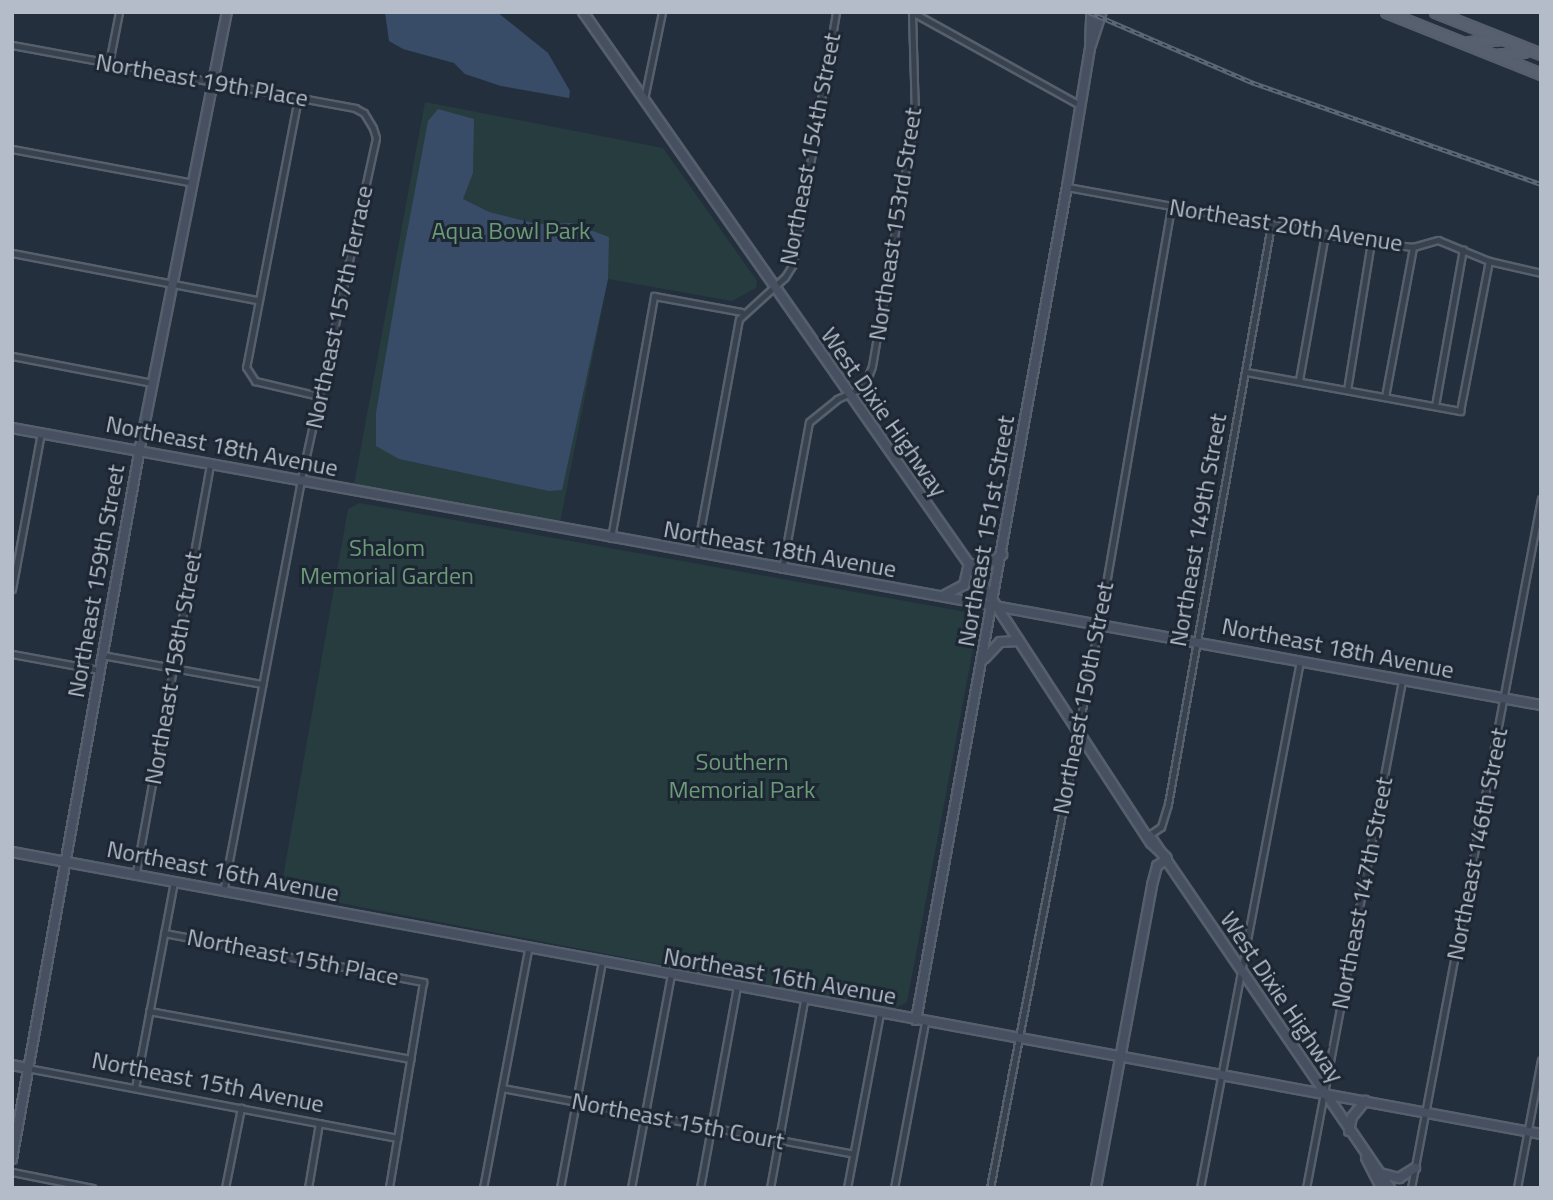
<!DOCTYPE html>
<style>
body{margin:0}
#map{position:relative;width:1553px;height:1200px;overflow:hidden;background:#242f3e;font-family:"Titillium Web",sans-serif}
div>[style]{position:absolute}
.green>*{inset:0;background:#263c3f}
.water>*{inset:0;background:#394c67}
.roads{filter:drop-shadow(2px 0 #565f6c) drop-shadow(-2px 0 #565f6c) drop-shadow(0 2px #565f6c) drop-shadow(0 -2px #565f6c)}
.street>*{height:5px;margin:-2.5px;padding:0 2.5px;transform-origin:2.5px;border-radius:2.5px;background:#38414e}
.secondary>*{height:8px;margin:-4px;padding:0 4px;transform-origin:4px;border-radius:4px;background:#465061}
.primary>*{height:9px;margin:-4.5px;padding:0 4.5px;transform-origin:4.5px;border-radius:4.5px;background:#56606e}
.rail>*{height:4.5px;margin-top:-2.25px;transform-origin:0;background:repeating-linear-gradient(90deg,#1d2633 0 5px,#5a6575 0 10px);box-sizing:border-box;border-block:2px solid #5a6575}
span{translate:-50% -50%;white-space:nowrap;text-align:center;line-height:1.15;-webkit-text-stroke:6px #1d2633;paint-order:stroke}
.street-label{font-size:24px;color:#b4bcc9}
.park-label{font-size:24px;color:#6b9a76}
.frame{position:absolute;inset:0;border:14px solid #b4bcc9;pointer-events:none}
</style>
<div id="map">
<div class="green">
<div style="clip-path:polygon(425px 102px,663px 148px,757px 281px,756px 288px,732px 301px,608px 279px,559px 528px,353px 490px)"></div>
<div style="clip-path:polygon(359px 503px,966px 612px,977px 628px,907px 1002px,894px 1009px,288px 893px,282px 883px,348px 509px)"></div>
</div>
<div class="water">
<div style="clip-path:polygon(385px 12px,497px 12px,548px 53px,570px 91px,569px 98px,501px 86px,465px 74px,454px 63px,403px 49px,389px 41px)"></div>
<div style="clip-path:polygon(438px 109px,474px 119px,473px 173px,463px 199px,489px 212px,537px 224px,571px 223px,609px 237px,608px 279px,562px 490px,549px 491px,399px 459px,376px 446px,376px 413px,402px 259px,428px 121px)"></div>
</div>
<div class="roads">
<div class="street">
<div style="left:912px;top:12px;width:192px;rotate:29deg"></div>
<div style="left:12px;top:45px;width:349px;rotate:10.4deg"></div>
<div style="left:355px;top:108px;width:10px;rotate:29deg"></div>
<div style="left:364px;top:113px;width:17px;rotate:59deg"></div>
<div style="left:373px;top:128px;width:10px;rotate:73deg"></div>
<div style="left:376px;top:138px;width:350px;rotate:102.4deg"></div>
<div style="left:301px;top:480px;width:416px;rotate:100.7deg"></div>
<div style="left:109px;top:63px;width:52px;rotate:-78.9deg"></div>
<div style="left:298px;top:98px;width:274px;rotate:100.9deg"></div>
<div style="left:246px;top:367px;width:17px;rotate:57deg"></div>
<div style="left:255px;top:381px;width:66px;rotate:13.2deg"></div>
<div style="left:644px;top:99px;width:89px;rotate:-78.3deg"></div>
<div style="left:12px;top:149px;width:184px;rotate:10.6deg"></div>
<div style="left:1067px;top:187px;width:309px;rotate:10.3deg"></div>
<div style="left:1371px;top:242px;width:42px;rotate:6.8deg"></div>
<div style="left:1413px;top:247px;width:26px;rotate:-16deg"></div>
<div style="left:1438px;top:240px;width:55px;rotate:22.4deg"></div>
<div style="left:1489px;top:261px;width:53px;rotate:13deg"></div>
<div style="left:12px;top:253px;width:249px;rotate:10.9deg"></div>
<div style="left:12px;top:356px;width:143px;rotate:10.9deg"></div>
<div style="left:1246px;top:372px;width:218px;rotate:10.3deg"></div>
<div style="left:1460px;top:411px;width:153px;rotate:-79.1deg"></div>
<div style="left:1299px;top:380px;width:148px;rotate:-79.9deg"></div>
<div style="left:1347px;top:390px;width:150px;rotate:-80.8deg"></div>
<div style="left:1385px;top:397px;width:153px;rotate:-79.4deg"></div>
<div style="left:1435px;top:406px;width:159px;rotate:-79.9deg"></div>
<div style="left:611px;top:538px;width:246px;rotate:-79.9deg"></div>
<div style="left:654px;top:296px;width:89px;rotate:10.3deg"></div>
<div style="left:696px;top:553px;width:238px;rotate:-79.6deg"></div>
<div style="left:739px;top:319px;width:62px;rotate:-42.4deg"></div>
<div style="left:785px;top:277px;width:15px;rotate:-58deg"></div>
<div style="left:793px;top:264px;width:256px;rotate:-80.3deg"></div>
<div style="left:782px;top:569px;width:149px;rotate:-79.6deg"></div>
<div style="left:809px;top:422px;width:36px;rotate:-39deg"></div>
<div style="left:837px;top:399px;width:30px;rotate:-24deg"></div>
<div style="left:864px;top:387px;width:22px;rotate:-69deg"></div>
<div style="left:872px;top:366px;width:255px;rotate:-80.3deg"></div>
<div style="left:915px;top:115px;width:103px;rotate:-91.7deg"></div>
<div style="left:12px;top:589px;width:159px;rotate:-79.5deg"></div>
<div style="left:12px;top:654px;width:88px;rotate:10.4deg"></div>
<div style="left:102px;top:655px;width:163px;rotate:10.3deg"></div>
<div style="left:1149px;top:835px;width:14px;rotate:-34deg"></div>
<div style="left:1161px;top:827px;width:24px;rotate:-73deg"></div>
<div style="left:1168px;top:804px;width:588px;rotate:-79.91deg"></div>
<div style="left:136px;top:872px;width:416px;rotate:-79.7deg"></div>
<div style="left:164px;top:933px;width:264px;rotate:10.7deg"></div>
<div style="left:423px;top:982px;width:209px;rotate:99.4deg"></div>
<div style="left:149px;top:1011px;width:266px;rotate:10.4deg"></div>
<div style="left:27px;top:1068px;width:377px;rotate:10.7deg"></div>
<div style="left:135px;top:1088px;width:211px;rotate:-79.3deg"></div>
<div style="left:502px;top:1088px;width:357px;rotate:10.6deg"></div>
<div style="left:12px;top:1172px;width:82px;rotate:11.3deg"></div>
<div style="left:225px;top:1188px;width:82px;rotate:-78.7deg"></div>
<div style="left:308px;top:1188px;width:66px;rotate:-80.4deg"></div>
<div style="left:483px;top:1188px;width:243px;rotate:-79.3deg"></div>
<div style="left:560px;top:1188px;width:230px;rotate:-79.5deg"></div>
<div style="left:631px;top:1188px;width:217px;rotate:-79.4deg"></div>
<div style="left:700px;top:1188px;width:205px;rotate:-79.6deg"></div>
<div style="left:770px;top:1188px;width:191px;rotate:-79.7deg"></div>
<div style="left:847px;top:1188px;width:177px;rotate:-79.3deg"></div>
<div style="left:894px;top:1188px;width:169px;rotate:-79.4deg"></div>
<div style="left:990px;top:1188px;width:598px;rotate:-79.1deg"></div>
<div style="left:1103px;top:601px;width:400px;rotate:-80.2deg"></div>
<div style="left:1200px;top:1188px;width:536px;rotate:-79.26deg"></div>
<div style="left:1306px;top:1188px;width:516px;rotate:-79.28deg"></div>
<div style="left:1411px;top:1188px;width:701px;rotate:-79.32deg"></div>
<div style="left:1517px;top:1188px;width:130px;rotate:-79.4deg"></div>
</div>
<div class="secondary">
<div style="left:583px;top:12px;width:674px;rotate:55.04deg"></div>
<div style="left:969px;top:564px;width:333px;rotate:56.9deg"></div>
<div style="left:1151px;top:843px;width:21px;rotate:43deg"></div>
<div style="left:1091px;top:45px;width:35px;rotate:-72deg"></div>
<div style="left:12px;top:428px;width:1554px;rotate:10.27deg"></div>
<div style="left:969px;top:564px;width:19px"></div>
<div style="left:988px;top:564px;width:17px;rotate:-33deg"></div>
<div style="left:943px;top:596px;width:24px;rotate:-28deg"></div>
<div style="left:964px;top:585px;width:22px;rotate:-77deg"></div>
<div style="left:985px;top:658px;width:22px;rotate:-47deg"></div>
<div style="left:1000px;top:642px;width:19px;rotate:-3deg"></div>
<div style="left:1150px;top:836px;width:426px;rotate:55.7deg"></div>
<div style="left:12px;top:852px;width:1555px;rotate:10.45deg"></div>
<div style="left:916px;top:1020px;width:847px;rotate:-79.73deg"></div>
<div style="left:1067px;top:187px;width:141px;rotate:-80.6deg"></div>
<div style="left:1090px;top:48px;width:36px;rotate:-88deg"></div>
<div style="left:12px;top:1065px;width:15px;rotate:11deg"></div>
<div style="left:1349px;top:1131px;width:14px;rotate:-78deg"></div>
<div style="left:1352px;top:1117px;width:21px;rotate:-51deg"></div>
<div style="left:1366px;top:1158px;width:34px;rotate:63deg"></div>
<div style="left:12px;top:1159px;width:729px;rotate:-79.8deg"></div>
<div style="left:141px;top:442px;width:439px;rotate:-78.7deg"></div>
<div style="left:1380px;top:1173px;width:20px;rotate:15deg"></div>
<div style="left:1399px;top:1178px;width:19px;rotate:-32deg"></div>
<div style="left:1096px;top:1188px;width:308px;rotate:-79.5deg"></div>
<div style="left:1152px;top:885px;width:20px;rotate:-75deg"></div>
<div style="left:1157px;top:866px;width:12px;rotate:-35deg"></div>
</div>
<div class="primary">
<div style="left:1386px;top:12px;width:167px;rotate:21.8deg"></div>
<div style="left:1435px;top:12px;width:114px;rotate:21.6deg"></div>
<div style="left:1469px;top:42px;width:33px;rotate:-5deg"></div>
<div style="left:1495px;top:55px;width:29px;rotate:-6deg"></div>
</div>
</div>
<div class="rail">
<div style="left:1089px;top:12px;width:180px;rotate:23.3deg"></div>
<div style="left:1254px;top:83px;width:304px;rotate:19.4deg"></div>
</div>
<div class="street-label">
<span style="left:202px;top:80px;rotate:10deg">Northeast 19th Place</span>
<span style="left:810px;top:149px;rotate:-79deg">Northeast 154th Street</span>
<span style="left:895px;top:224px;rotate:-81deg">Northeast 153rd Street</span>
<span style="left:1286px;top:225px;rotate:9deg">Northeast 20th Avenue</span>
<span style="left:339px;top:307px;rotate:-78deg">Northeast 157th Terrace</span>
<span style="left:884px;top:412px;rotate:55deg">West Dixie Highway</span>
<span style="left:222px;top:446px;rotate:11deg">Northeast 18th Avenue</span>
<span style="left:1198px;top:530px;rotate:-80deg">Northeast 149th Street</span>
<span style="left:986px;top:531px;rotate:-80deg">Northeast 151st Street</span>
<span style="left:780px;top:549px;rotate:10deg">Northeast 18th Avenue</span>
<span style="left:96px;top:581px;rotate:-80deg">Northeast 159th Street</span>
<span style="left:1338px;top:648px;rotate:11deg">Northeast 18th Avenue</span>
<span style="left:173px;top:668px;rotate:-80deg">Northeast 158th Street</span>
<span style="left:1083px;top:698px;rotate:-79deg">Northeast 150th Street</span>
<span style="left:1477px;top:844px;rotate:-79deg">Northeast 146th Street</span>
<span style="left:223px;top:871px;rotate:11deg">Northeast 16th Avenue</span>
<span style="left:1362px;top:893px;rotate:-79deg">Northeast 147th Street</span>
<span style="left:293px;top:957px;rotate:11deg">Northeast 15th Place</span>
<span style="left:780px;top:976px;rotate:10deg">Northeast 16th Avenue</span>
<span style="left:1282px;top:997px;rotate:56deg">West Dixie Highway</span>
<span style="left:208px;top:1082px;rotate:11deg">Northeast 15th Avenue</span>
<span style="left:678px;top:1121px;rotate:11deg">Northeast 15th Court</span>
</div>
<div class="park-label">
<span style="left:511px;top:231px">Aqua Bowl Park</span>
<span style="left:387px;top:562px">Shalom<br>Memorial Garden</span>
<span style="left:742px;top:776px">Southern<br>Memorial Park</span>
</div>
<div class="frame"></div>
</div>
